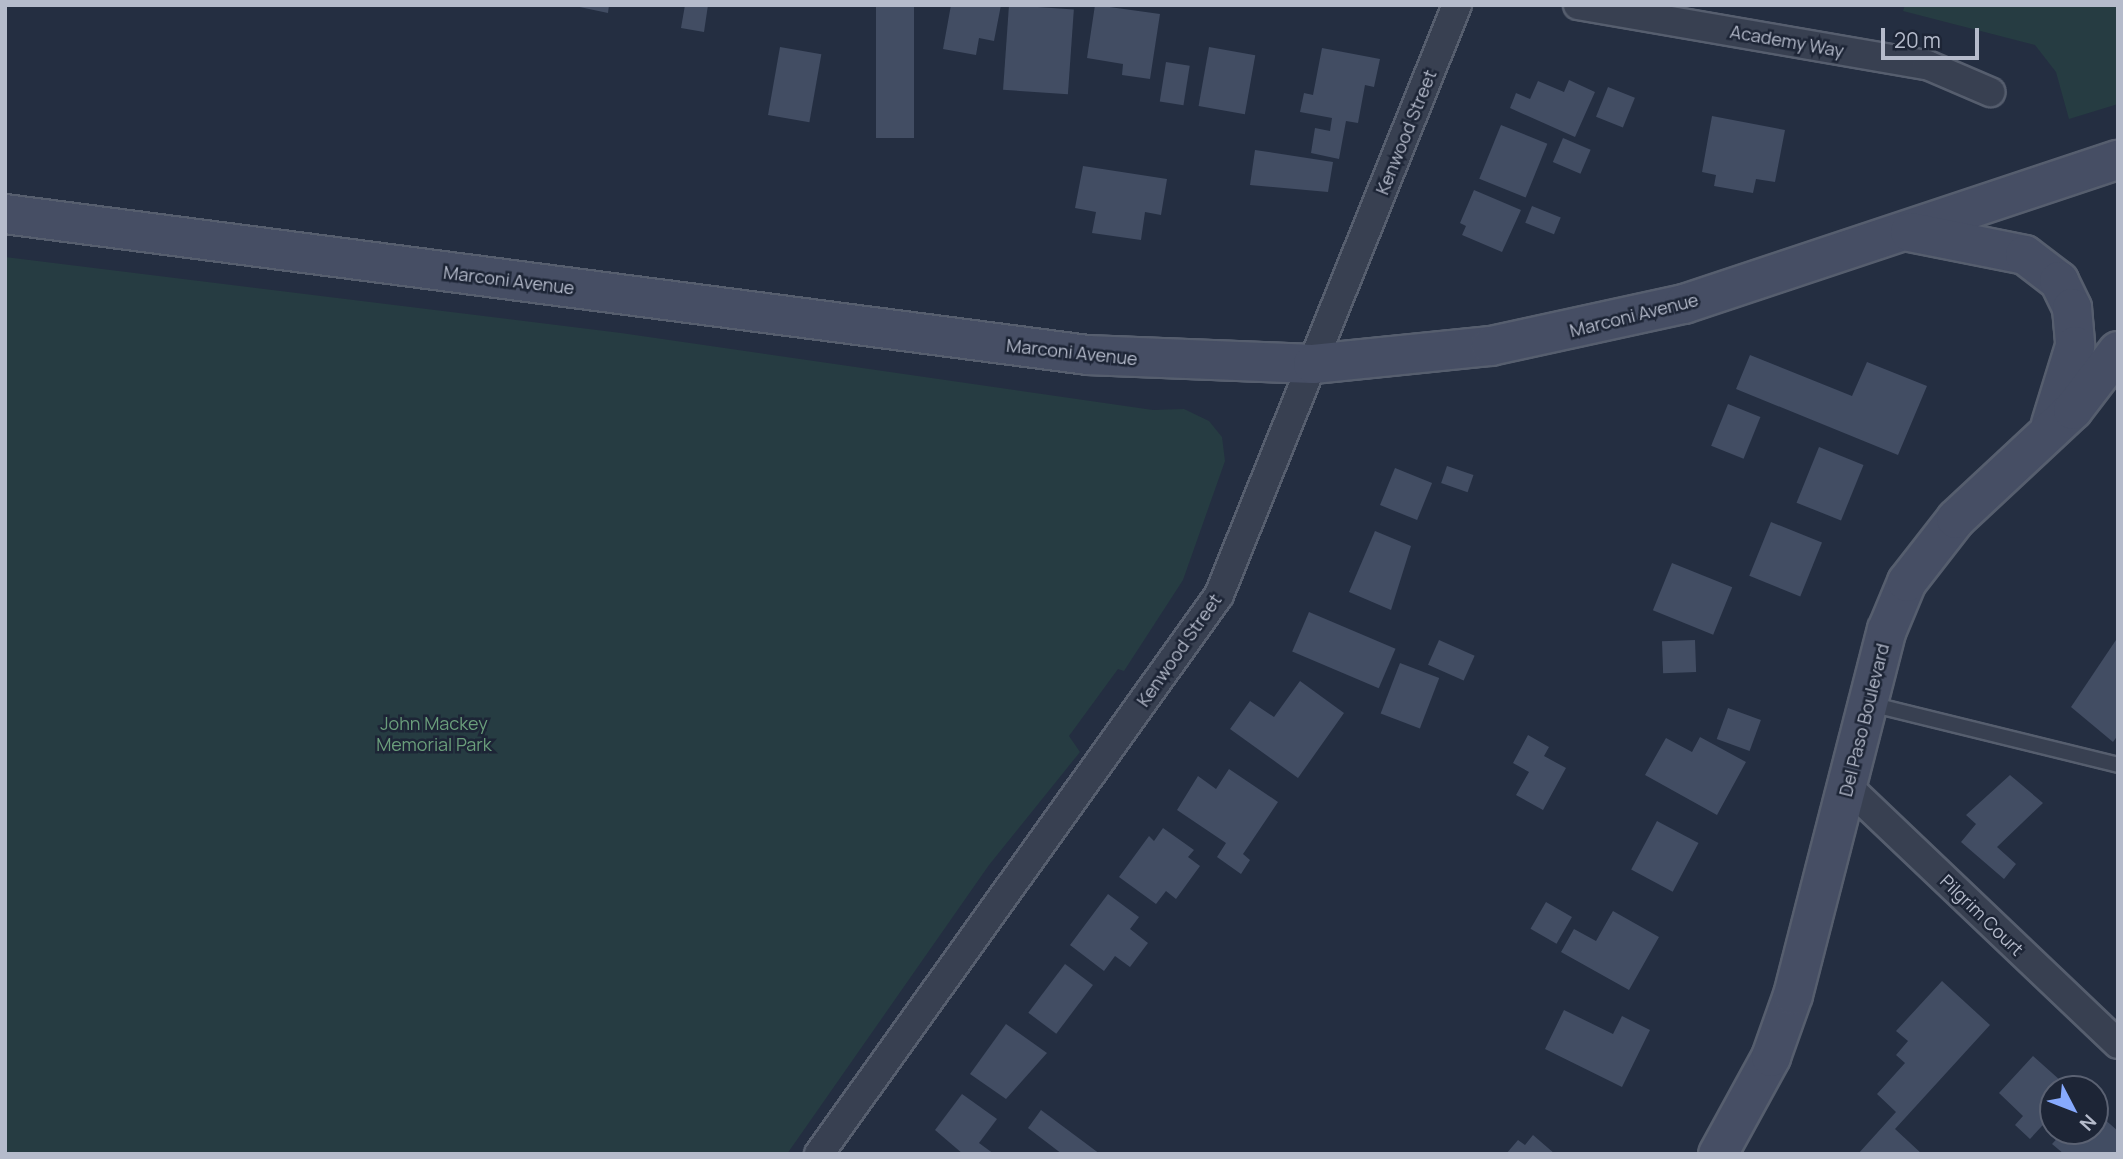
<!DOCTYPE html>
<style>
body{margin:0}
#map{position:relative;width:2123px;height:1159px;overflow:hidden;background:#242e41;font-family:Manrope,sans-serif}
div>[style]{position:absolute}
.green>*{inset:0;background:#263c42}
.building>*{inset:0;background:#424d63;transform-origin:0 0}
.roads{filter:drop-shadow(2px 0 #565e6e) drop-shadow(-2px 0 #565e6e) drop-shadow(0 2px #565e6e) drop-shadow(0 -2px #565e6e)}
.lane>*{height:14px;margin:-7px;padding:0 7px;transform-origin:7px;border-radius:7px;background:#384051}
.street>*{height:28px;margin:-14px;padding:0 14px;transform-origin:14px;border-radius:14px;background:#384051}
.secondary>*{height:38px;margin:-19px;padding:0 19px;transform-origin:19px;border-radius:19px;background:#464e64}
span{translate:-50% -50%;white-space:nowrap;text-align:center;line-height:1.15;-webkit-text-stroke:5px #1d2536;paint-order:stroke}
.street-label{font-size:18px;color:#b5bbcb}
.park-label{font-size:18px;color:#6a9e7b}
.frame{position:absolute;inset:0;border:7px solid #b5bbcb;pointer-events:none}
.north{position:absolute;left:2039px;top:1075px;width:70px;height:70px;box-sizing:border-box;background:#1d2536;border:2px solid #5a6172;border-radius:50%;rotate:132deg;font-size:19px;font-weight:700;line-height:28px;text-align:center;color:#b5bbcb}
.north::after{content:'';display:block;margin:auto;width:24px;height:32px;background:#87aafe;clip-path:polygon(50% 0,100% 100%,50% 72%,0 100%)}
.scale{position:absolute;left:1881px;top:28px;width:98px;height:32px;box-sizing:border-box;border:4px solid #b5bbcb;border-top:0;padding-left:9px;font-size:21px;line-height:24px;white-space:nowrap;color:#b5bbcb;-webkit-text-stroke:5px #1d2536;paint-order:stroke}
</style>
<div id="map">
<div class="green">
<div style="clip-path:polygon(1905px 5px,2118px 5px,2118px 104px,2069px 119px,2056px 72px,2035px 45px,1903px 11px)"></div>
<div style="clip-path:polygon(5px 257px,621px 333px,1153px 410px,1184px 409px,1209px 421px,1222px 437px,1225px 461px,1183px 580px,1124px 671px,1118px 669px,1069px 736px,1080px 752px,989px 865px,787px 1154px,5px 1154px)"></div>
</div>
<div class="building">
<div style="clip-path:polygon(570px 5px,609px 5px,608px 13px)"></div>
<div style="clip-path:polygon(685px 5px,708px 5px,704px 32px,681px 28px)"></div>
<div style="left:876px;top:5px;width:38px;height:133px"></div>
<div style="clip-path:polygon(951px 5px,1001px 5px,994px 41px,979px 38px,976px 55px,943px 49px)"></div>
<div style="left:1009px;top:5px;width:65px;height:85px;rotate:4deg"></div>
<div style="clip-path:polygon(1095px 5px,1160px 14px,1150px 79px,1122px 75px,1123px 64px,1087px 58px)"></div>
<div style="left:780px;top:47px;width:42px;height:69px;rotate:10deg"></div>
<div style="left:1209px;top:47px;width:47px;height:60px;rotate:10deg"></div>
<div style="clip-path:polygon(1322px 48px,1380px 59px,1374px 87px,1365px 85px,1358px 123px,1346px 121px,1339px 159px,1311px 153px,1315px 128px,1330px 131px,1332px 118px,1300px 112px,1304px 93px,1313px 95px)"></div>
<div style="left:1166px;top:62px;width:24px;height:40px;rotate:9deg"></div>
<div style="clip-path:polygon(1569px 80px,1595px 92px,1575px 137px,1510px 108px,1516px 93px,1530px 99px,1538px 81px,1564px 92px)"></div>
<div style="left:1608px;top:87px;width:29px;height:32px;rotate:22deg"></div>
<div style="clip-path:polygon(1712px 116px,1785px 130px,1775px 182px,1756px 179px,1753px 193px,1714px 186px,1716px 175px,1702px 172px)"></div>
<div style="left:1501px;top:125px;width:50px;height:58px;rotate:22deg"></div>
<div style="left:1563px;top:138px;width:30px;height:26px;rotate:23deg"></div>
<div style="clip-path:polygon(1255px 150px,1333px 162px,1328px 192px,1250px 185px)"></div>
<div style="clip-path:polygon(1083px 166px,1167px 179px,1161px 215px,1145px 212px,1141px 240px,1092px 233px,1096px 212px,1075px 208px)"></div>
<div style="clip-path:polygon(1474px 190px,1521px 210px,1502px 252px,1462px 235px,1466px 226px,1460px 223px)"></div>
<div style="left:1532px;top:206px;width:31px;height:18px;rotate:22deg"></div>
<div style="clip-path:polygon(1750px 355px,1852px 396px,1867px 362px,1927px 386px,1898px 455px,1736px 389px)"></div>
<div style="left:1728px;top:404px;width:35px;height:45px;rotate:22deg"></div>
<div style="left:1819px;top:447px;width:48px;height:60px;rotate:22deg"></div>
<div style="left:1447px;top:466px;width:28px;height:18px;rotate:19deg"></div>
<div style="left:1395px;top:468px;width:40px;height:40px;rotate:22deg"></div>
<div style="left:1771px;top:522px;width:55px;height:58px;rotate:22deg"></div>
<div style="clip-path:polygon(1375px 531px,1411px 546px,1391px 610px,1349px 592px)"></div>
<div style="left:1672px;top:563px;width:65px;height:51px;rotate:22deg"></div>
<div style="left:1309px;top:612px;width:94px;height:43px;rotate:23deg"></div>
<div style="clip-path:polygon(2118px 637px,2118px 735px,2113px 742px,2071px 707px)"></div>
<div style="left:1439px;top:640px;width:39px;height:27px;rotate:24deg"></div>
<div style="left:1695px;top:640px;width:32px;height:33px;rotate:88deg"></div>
<div style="left:1400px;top:663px;width:42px;height:54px;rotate:21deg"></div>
<div style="clip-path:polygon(1300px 681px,1344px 713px,1298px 778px,1230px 729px,1250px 701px,1274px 717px)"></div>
<div style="left:1728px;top:708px;width:35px;height:33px;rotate:20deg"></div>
<div style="clip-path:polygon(1528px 735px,1549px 747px,1544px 756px,1566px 768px,1543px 810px,1516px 795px,1529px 772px,1513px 763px)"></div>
<div style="clip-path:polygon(1700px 737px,1746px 762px,1717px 815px,1645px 775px,1666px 738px,1692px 752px)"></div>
<div style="clip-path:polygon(1229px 769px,1278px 802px,1243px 854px,1250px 860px,1241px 874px,1217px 857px,1226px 843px,1177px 810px,1198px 776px,1216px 789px)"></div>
<div style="clip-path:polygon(2010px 775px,2043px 803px,1997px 847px,2016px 864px,2004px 879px,1961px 842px,1976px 824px,1966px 815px)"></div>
<div style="left:1657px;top:821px;width:47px;height:55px;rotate:28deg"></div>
<div style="clip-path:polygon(1163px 828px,1194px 850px,1188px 857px,1200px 866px,1176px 899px,1166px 891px,1156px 904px,1119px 877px,1149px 836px,1154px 841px)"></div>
<div style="clip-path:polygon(1108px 894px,1139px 917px,1130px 929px,1148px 943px,1130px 967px,1115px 956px,1104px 971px,1070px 945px)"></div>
<div style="left:1546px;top:902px;width:30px;height:31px;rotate:30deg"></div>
<div style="clip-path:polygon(1613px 911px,1659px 937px,1629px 990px,1561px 952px,1574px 929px,1596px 941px)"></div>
<div style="left:1065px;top:964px;width:35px;height:61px;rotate:37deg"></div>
<div style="clip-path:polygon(1942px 981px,1990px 1025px,1895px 1129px,1922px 1154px,1858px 1154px,1896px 1112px,1877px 1094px,1905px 1063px,1896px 1055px,1908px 1041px,1896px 1031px)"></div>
<div style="clip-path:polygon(1564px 1010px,1613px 1034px,1622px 1016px,1650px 1030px,1622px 1087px,1545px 1049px)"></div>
<div style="clip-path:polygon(1006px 1024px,1047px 1053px,1006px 1099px,970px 1074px)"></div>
<div style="clip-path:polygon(2033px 1056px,2070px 1089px,2053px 1089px,2053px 1114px,2030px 1139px,2015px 1125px,2023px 1116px,1999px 1093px)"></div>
<div style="clip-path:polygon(962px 1094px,997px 1119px,979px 1143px,994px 1154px,963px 1154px,935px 1130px)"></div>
<div style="clip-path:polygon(1041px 1110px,1100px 1154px,1062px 1154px,1028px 1128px)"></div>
<div style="clip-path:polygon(2095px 1111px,2118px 1131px,2118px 1154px,2064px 1154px,2052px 1144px,2064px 1131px,2095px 1131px)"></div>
<div style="clip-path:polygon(1533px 1135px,1555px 1154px,1506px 1154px,1518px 1140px,1525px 1145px)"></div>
</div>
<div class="roads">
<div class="lane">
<div style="left:1870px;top:704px;width:255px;rotate:13.8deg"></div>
</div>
<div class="street">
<div style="left:1578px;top:5px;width:354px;rotate:9.8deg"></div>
<div style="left:1927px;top:65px;width:69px;rotate:23.2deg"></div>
<div style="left:1847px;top:786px;width:374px;rotate:43.6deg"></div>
<div style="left:819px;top:1154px;width:687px;rotate:-54.41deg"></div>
<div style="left:1219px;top:595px;width:636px;rotate:-68.03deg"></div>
</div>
<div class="secondary">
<div style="left:5px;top:214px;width:1091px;rotate:7.42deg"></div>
<div style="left:1087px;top:355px;width:226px;rotate:2.3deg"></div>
<div style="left:1313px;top:364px;width:179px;rotate:-5.8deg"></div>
<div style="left:1491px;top:346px;width:198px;rotate:-12.3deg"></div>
<div style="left:1684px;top:304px;width:457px;rotate:-18.4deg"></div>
<div style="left:1910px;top:232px;width:117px;rotate:11.3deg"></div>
<div style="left:2025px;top:255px;width:43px;rotate:37.4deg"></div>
<div style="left:2059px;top:281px;width:30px;rotate:64deg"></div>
<div style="left:2072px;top:308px;width:38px;rotate:85deg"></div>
<div style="left:2075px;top:346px;width:82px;rotate:107.1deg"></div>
<div style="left:1718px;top:1154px;width:111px;rotate:-61.3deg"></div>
<div style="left:1771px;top:1057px;width:66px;rotate:-70.5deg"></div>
<div style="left:1793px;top:995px;width:377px;rotate:-75.6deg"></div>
<div style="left:1887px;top:630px;width:52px;rotate:-67.4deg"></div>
<div style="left:1907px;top:582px;width:80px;rotate:-52.1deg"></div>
<div style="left:1956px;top:519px;width:160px;rotate:-43deg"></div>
<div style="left:2073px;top:410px;width:74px;rotate:-52.7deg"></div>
</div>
</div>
<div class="street-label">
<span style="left:1787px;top:41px;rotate:10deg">Academy Way</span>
<span style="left:1406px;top:132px;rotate:-68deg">Kenwood Street</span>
<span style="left:509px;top:280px;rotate:7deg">Marconi Avenue</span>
<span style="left:1634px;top:315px;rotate:-14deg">Marconi Avenue</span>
<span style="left:1072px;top:352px;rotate:6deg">Marconi Avenue</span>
<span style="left:1179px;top:650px;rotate:-55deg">Kenwood Street</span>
<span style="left:1864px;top:720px;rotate:-76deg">Del Paso Boulevard</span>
<span style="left:1982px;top:915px;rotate:44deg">Pilgrim Court</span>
</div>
<div class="park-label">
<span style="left:434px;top:734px">John Mackey<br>Memorial Park</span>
</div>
<div class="frame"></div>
<div class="north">N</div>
<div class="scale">20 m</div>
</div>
